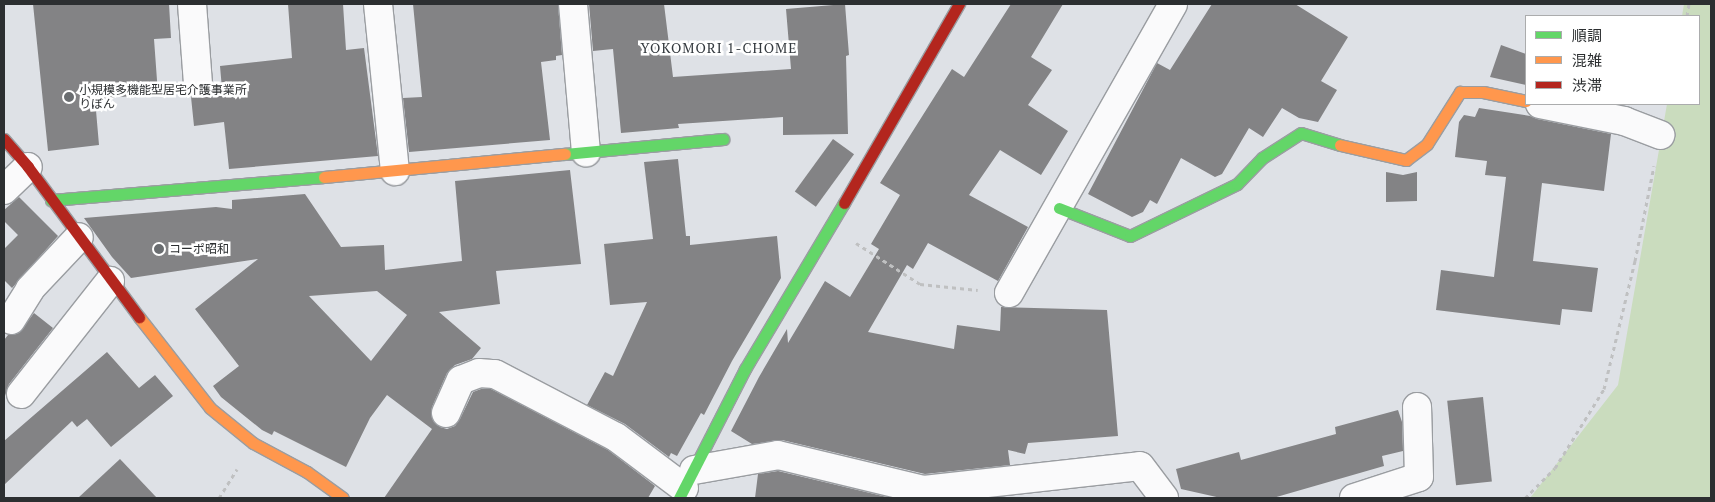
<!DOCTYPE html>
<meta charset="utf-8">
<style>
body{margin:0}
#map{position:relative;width:1715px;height:502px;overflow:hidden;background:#dee1e6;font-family:"PT Serif","Noto Sans JP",serif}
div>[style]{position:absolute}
.green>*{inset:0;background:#cadcbe}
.building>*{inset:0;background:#838385;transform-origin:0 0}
.path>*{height:3px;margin-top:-1.5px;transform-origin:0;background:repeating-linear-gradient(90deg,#bfc0c1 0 4px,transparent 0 8px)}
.roads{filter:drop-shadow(1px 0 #9a9da1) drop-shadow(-1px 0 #9a9da1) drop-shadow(0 1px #9a9da1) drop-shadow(0 -1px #9a9da1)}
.street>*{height:28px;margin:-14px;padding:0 14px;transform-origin:14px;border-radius:14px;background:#fafafb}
.fast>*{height:11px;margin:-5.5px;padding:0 5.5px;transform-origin:5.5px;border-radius:5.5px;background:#63d668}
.slow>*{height:11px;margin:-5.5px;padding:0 5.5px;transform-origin:5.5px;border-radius:5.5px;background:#ff974d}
.jam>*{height:11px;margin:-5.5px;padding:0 5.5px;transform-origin:5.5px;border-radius:5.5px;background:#b3261e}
.dots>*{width:14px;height:14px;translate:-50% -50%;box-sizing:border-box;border:2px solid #fff;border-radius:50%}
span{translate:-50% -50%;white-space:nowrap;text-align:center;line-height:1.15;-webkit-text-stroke:5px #fff;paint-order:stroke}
.poi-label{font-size:12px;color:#2c2f31}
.left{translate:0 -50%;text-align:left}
.neighbourhood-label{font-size:14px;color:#33393e;letter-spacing:1px}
.frame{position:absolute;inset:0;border:5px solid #2c2f31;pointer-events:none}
.legend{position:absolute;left:1525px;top:15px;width:175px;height:90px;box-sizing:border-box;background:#fff;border:1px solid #abacad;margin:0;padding:6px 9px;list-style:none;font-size:15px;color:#2c2f31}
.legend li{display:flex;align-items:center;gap:10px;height:25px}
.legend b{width:25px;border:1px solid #abacad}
</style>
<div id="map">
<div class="green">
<div style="clip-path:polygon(1684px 4px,1711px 4px,1711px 498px,1530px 498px,1618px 385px,1667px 104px,1699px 104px,1699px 16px,1682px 16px)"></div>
</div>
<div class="building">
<div style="clip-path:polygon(33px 4px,169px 4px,171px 38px,154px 39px,158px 94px,95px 99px,99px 145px,48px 151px)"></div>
<div style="clip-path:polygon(288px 4px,343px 4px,346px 50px,364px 48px,378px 156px,229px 169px,224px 122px,194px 126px,191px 97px,200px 98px,206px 96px,211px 91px,222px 89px,220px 66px,292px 58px)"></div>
<div style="clip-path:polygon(413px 4px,558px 4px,562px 55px,556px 56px,556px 60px,541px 62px,550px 140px,409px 152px,403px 98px,422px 97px)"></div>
<div style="clip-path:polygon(589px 4px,664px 4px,673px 77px,791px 69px,786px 9px,845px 4px,849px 55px,846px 56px,848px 134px,783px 135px,783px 117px,678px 124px,679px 128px,621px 133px,613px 49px,593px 51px)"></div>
<div style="clip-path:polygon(1011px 4px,1063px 4px,1031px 57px,1052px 70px,1028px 105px,1068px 131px,1041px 175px,1000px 150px,969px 195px,1028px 227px,998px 281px,928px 243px,913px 269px,907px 265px,868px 332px,954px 349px,957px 325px,1000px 331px,1001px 307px,1107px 310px,1118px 436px,1028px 443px,1025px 454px,1008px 450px,1010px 465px,925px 474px,782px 440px,752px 444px,731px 431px,759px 377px,787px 329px,788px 343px,825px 281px,850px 297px,879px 249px,871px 244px,900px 195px,880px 183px,952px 69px,964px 77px)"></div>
<div style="clip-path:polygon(1212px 4px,1295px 4px,1348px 37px,1321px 81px,1337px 90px,1318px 122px,1299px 118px,1282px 108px,1263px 137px,1249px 128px,1222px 174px,1215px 177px,1181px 158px,1157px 204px,1150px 200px,1143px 212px,1132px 217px,1088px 194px,1157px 63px,1170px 70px)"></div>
<div style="clip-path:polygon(1501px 45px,1526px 54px,1526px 85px,1490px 77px)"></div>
<div style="clip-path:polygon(1479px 108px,1530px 116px,1537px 119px,1611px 134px,1604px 191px,1542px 183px,1533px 261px,1598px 268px,1592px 312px,1562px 309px,1560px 325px,1436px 310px,1441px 270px,1494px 277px,1506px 177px,1485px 175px,1487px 161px,1455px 157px,1459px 122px,1464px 115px,1475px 117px)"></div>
<div style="left:833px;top:139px;width:26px;height:65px;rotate:36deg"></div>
<div style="clip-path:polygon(678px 159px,686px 236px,690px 236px,690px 245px,777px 236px,781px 278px,732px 361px,704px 415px,701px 413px,677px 456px,671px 453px,669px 457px,625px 424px,587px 405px,605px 372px,613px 376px,647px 302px,610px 305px,604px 244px,653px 239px,644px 162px)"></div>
<div style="clip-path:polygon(evenodd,570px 170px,581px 264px,496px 271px,500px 304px,439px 312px,481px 348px,472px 359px,455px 365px,447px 373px,432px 407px,431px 415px,434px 422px,440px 427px,447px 429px,455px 426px,460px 419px,473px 392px,481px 389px,491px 389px,608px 450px,655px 486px,648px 498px,384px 498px,432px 429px,387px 395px,370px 418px,346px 467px,274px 431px,272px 435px,262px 430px,221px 397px,213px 386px,239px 366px,195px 309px,258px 259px,131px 278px,112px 257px,84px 218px,216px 207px,232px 209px,232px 200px,305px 194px,341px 247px,384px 245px,385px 270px,462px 261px,455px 181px,570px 170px,377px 291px,407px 315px,371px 361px,309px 296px,377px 291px)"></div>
<div style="clip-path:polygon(1386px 172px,1403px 175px,1417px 172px,1417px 201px,1386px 202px)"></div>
<div style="clip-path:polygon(19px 197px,58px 236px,12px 288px,4px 280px,4px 249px,18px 235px,4px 221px,4px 210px)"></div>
<div style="clip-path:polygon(34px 313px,53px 328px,9px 384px,4px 399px,4px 340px,8px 335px,19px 333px)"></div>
<div style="clip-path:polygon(107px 352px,139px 388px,155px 375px,173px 396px,111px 447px,87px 419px,77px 427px,72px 421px,4px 485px,4px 441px)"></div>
<div style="left:1483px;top:397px;width:85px;height:36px;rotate:84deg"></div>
<div style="clip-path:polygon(1398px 410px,1402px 422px,1403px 451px,1382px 456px,1384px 466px,1273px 498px,1221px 498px,1181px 489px,1176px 469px,1239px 452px,1241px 460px,1336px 434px,1335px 427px)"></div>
<div style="clip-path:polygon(120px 459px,157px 498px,78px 498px)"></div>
<div style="clip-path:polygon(778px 471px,891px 498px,755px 498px,758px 474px)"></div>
</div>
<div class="path">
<div style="left:1687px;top:16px;width:12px;rotate:-81deg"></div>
<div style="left:856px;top:243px;width:76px;rotate:32.6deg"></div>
<div style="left:920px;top:284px;width:58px;rotate:5.9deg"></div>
<div style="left:219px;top:498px;width:34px;rotate:-58deg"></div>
<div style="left:1525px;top:498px;width:42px;rotate:-45deg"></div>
<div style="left:1555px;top:468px;width:93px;rotate:-58.2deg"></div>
<div style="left:1604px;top:389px;width:132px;rotate:-76.4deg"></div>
<div style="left:1635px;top:261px;width:97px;rotate:-78.7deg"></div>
</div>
<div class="roads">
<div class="street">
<div style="left:192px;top:4px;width:79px;rotate:85.7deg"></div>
<div style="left:378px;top:4px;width:168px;rotate:84.2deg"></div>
<div style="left:573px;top:4px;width:149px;rotate:85deg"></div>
<div style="left:1540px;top:104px;width:86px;rotate:11.4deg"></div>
<div style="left:1624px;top:121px;width:39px;rotate:21deg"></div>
<div style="left:4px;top:190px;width:33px;rotate:-44deg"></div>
<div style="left:1009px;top:293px;width:332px;rotate:-60.4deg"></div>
<div style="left:11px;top:320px;width:36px;rotate:-58deg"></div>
<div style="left:30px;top:289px;width:71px;rotate:-46.7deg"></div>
<div style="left:21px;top:394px;width:144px;rotate:-51.8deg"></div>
<div style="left:446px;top:413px;width:36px;rotate:-66deg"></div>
<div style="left:461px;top:380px;width:19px;rotate:-21deg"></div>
<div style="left:479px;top:373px;width:16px;rotate:4deg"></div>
<div style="left:495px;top:374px;width:136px;rotate:27.5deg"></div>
<div style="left:616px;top:437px;width:85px;rotate:36.9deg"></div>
<div style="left:694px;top:470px;width:85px;rotate:-10.1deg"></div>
<div style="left:778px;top:455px;width:150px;rotate:13.5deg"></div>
<div style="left:924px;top:490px;width:217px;rotate:-6.3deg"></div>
<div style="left:1140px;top:466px;width:40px;rotate:53deg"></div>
<div style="left:1354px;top:498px;width:68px;rotate:-17.9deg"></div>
<div style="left:1419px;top:477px;width:70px;rotate:-91.6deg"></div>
</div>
<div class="fast">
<div style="left:565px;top:154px;width:159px;rotate:-5.4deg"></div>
<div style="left:51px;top:200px;width:274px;rotate:-4.8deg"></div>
<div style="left:1059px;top:208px;width:76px;rotate:21.5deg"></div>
<div style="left:1130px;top:236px;width:119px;rotate:-25.9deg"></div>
<div style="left:1237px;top:184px;width:36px;rotate:-46deg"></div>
<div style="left:1262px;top:158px;width:46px;rotate:-32.7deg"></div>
<div style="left:1301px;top:133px;width:41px;rotate:17.1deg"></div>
<div style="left:679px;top:498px;width:145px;rotate:-62.9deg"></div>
<div style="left:745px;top:369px;width:193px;rotate:-59.2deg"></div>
</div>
<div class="slow">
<div style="left:1340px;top:145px;width:68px;rotate:12.8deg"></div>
<div style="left:1406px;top:160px;width:26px;rotate:-37deg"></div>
<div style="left:1427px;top:144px;width:62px;rotate:-57.6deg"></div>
<div style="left:1460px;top:92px;width:23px"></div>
<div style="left:1483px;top:92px;width:44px;rotate:11.8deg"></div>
<div style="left:324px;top:177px;width:242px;rotate:-5.5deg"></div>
<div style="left:139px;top:317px;width:115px;rotate:52deg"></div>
<div style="left:210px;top:408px;width:55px;rotate:39.1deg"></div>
<div style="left:253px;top:443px;width:61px;rotate:28.2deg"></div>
<div style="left:307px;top:472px;width:44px;rotate:35.8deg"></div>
</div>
<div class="jam">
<div style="left:4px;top:139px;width:37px;rotate:49deg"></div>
<div style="left:28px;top:167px;width:187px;rotate:53.5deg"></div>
<div style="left:844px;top:203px;width:230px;rotate:-60deg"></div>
</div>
</div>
<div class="dots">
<div style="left:69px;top:97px;background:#6a6d70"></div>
<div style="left:159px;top:249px;background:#6a6d70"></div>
</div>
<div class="poi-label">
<span class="left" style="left:79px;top:97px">小規模多機能型居宅介護事業所<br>りぼん</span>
<span class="left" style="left:169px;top:249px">コーポ昭和</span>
</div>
<div class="neighbourhood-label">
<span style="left:719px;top:48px">YOKOMORI 1-CHOME</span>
</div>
<div class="frame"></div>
<ul class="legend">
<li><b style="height:6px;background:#63d668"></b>順調</li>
<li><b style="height:6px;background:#ff974d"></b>混雑</li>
<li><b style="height:6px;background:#b3261e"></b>渋滞</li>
</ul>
</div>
